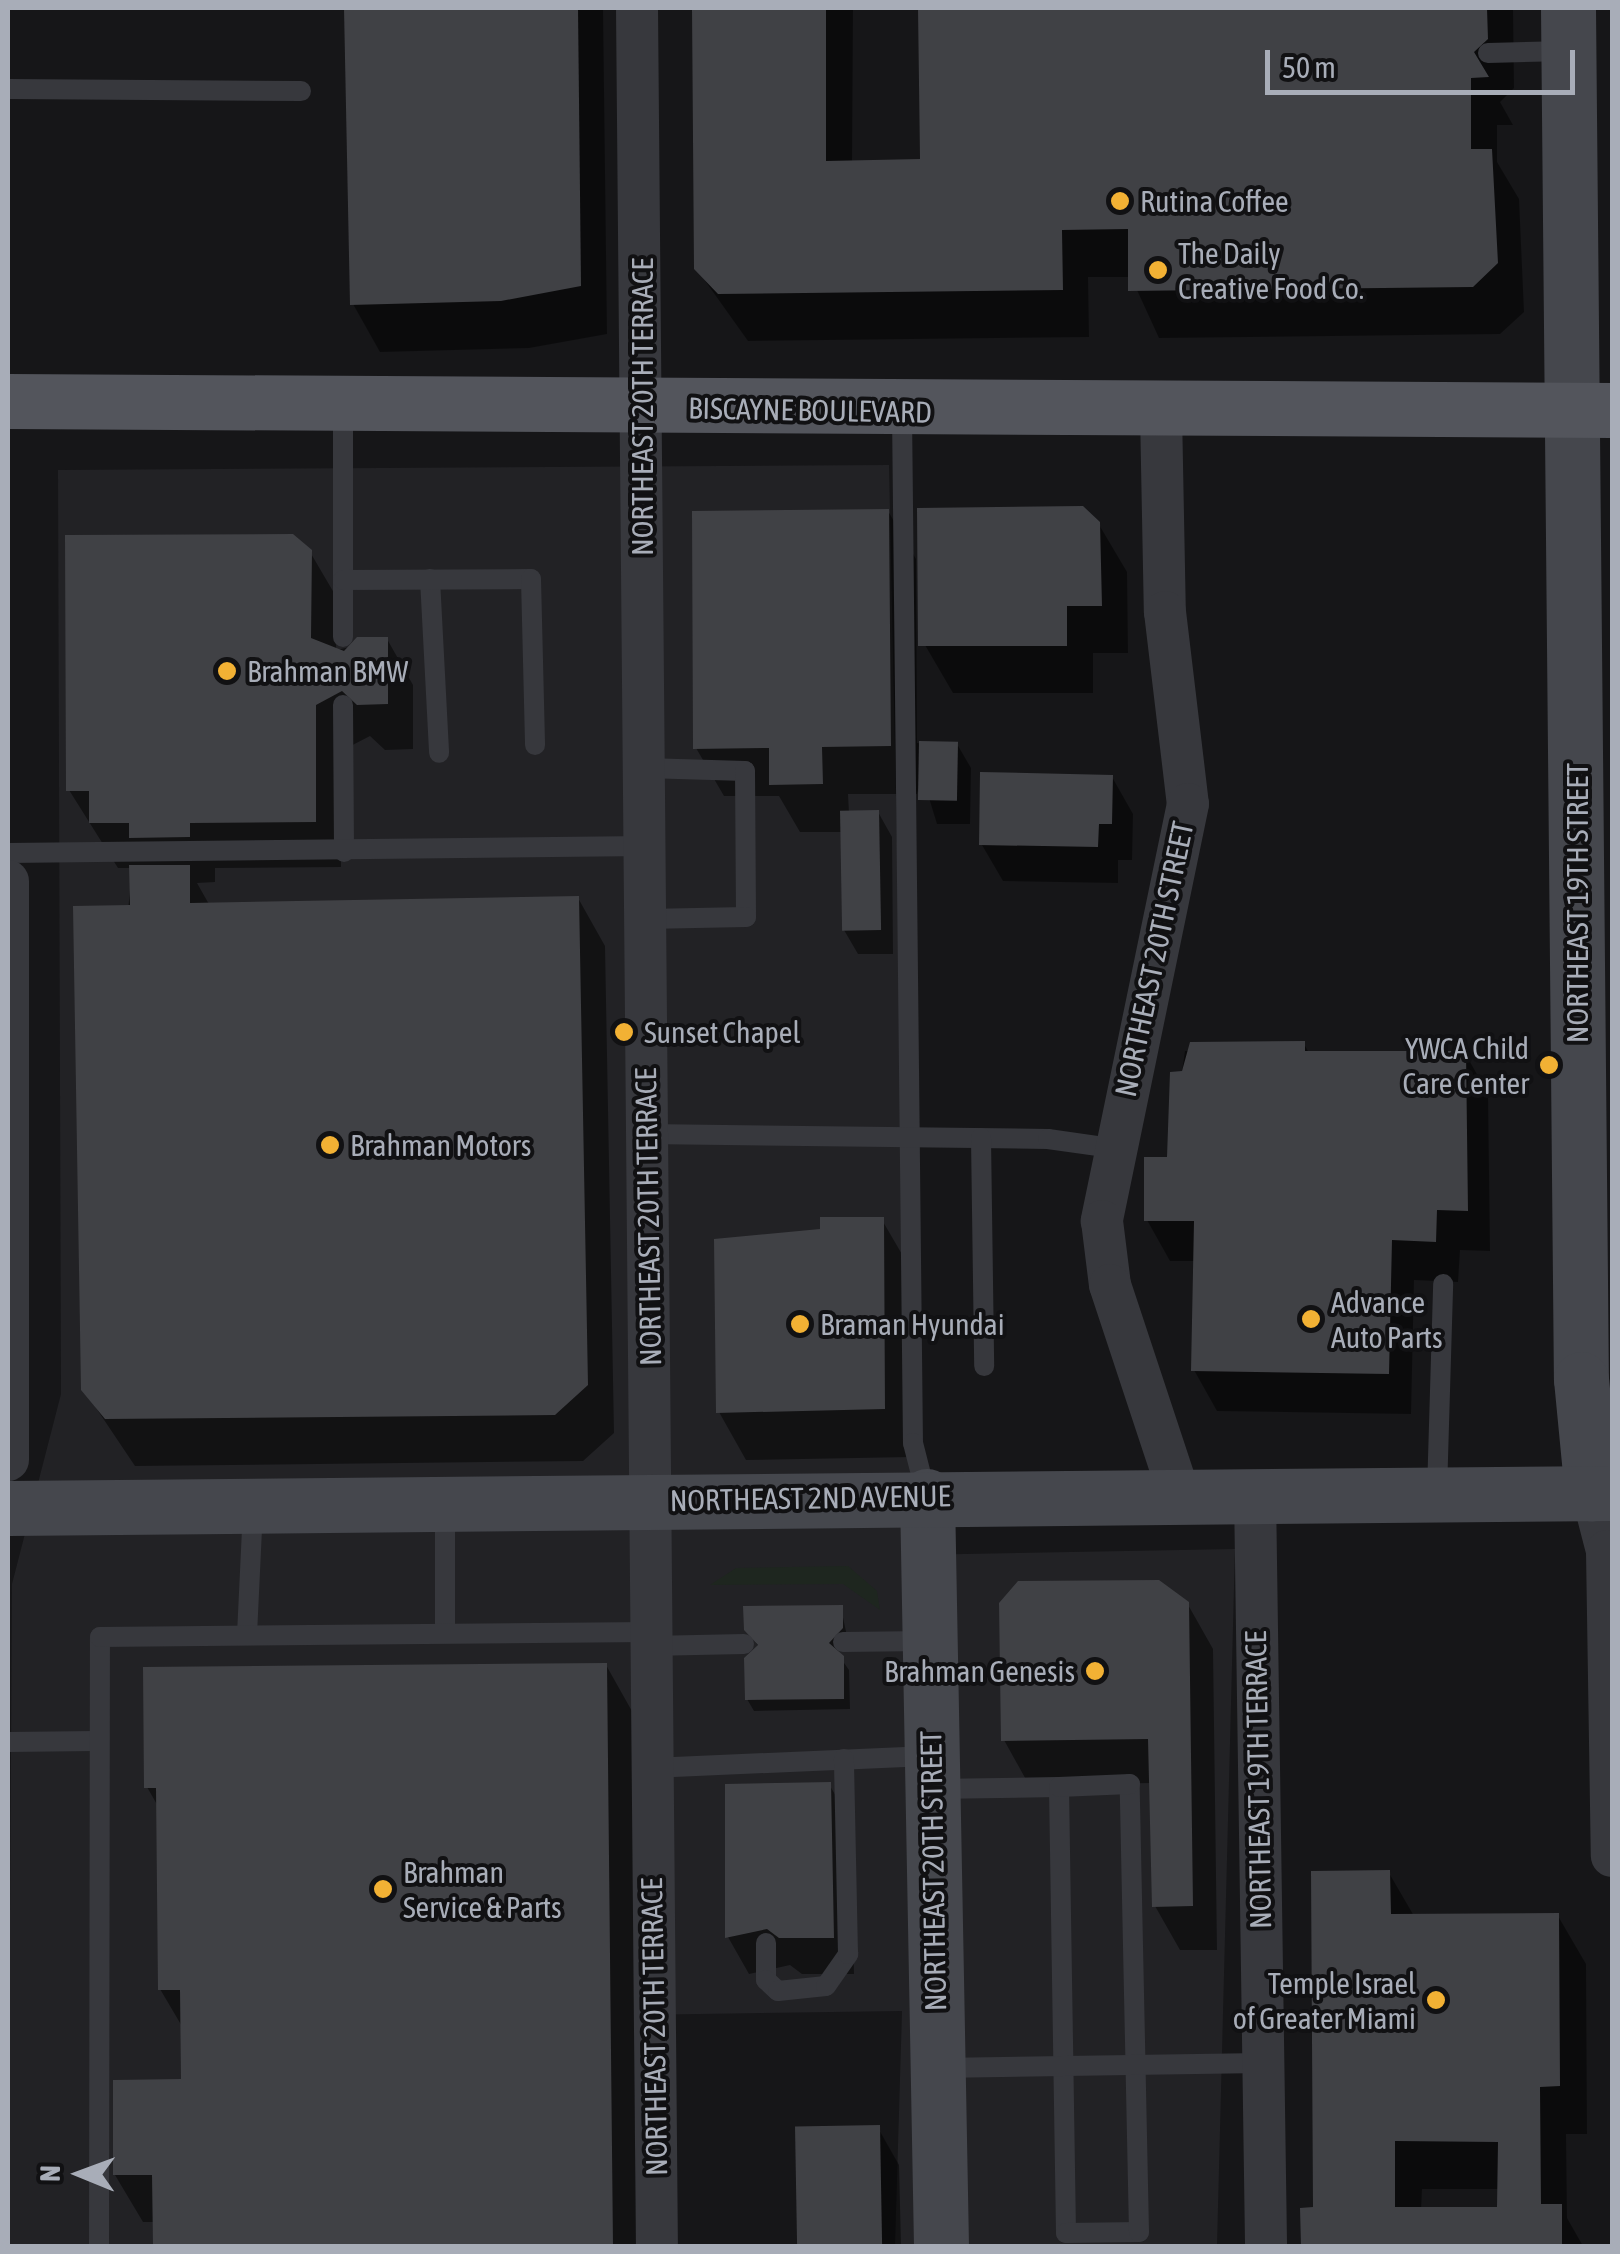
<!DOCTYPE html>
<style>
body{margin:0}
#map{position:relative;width:1620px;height:2254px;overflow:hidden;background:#161618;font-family:"Asap Condensed",sans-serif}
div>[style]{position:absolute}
.built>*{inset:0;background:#222225}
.green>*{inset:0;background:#1e261f}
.shadow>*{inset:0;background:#0007}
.building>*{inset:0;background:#404145;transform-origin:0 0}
.lane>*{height:20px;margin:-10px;padding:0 10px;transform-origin:10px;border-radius:10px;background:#37383d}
.street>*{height:42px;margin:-21px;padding:0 21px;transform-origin:21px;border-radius:21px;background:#37383d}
.secondary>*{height:55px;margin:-27.5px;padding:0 27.5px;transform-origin:27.5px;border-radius:27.5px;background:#45474d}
.primary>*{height:55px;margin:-27.5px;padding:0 27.5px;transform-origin:27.5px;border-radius:27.5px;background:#53555c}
.dots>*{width:28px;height:28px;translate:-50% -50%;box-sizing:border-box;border:5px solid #111113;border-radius:50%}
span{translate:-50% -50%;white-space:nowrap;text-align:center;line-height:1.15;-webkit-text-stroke:8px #111113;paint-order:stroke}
.poi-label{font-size:30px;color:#a8adb8}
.left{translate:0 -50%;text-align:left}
.right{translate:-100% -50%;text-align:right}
.street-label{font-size:30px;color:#a8adb8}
.frame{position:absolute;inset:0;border:10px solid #a8adb8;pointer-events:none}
.north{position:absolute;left:30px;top:2124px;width:100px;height:100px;-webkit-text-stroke:8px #111113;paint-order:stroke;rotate:271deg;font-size:28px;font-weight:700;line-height:40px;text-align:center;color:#a8adb8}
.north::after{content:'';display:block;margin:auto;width:35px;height:45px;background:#a8adb8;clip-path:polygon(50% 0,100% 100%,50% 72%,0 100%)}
.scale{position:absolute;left:1265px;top:50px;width:310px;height:45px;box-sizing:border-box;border:5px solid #a8adb8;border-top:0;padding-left:12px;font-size:30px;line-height:35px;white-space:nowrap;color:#a8adb8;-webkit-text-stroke:8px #111113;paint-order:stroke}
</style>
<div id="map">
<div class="built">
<div style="clip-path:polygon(889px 465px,912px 1555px,1235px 1549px,1217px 2246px,895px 2246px,902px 2011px,634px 2015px,636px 2246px,8px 2246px,12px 1584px,61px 1394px,58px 470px)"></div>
</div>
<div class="green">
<div style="clip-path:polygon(848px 1566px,877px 1591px,880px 1610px,843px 1584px,710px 1585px,736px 1568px)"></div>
</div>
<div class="shadow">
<div style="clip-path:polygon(346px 8px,603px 8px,607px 334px,529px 348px,380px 352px,353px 304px)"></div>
<div style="clip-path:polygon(695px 8px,853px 8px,852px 163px,923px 162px,921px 8px,1513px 8px,1514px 88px,1500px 102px,1513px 125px,1497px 125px,1497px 162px,1519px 199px,1524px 312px,1500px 334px,1159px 338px,1131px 277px,1088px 277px,1089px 337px,748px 341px,696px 268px)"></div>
<div style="clip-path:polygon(888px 511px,916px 559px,917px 743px,957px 744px,971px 768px,970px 824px,937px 824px,922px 775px,917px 794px,848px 794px,849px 813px,878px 812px,892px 837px,893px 954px,858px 954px,844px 930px,843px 832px,800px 832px,779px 796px,724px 796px,696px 748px)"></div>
<div style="clip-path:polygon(1098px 523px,1127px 572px,1128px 653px,1093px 653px,1093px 693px,953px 693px,925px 645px)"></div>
<div style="clip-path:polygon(310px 552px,337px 598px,336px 650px,387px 639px,413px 685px,413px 749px,385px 750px,370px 736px,341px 751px,341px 867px,215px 868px,215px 882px,197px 883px,210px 906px,578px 898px,605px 946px,614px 1433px,583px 1461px,135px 1466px,84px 1390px,132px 868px,118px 868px,69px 790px)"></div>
<div style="clip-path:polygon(1112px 777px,1133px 814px,1132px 860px,1118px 860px,1118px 883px,1003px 881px,982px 845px)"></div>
<div style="clip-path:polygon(1304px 1044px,1309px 1053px,1465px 1053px,1488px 1094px,1490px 1251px,1460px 1250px,1458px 1282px,1414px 1280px,1411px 1414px,1217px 1411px,1194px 1370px,1195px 1261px,1170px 1261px,1147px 1220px,1169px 1160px,1185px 1051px)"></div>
<div style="clip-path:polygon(882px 1220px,910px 1268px,911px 1457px,746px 1460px,719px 1412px,822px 1231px)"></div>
<div style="clip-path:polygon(1187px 1603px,1213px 1649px,1217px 1950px,1180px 1950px,1155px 1906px,1152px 1783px,1029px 1785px,1004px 1740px)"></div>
<div style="clip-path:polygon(841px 1608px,848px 1641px,837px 1653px,849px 1670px,850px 1709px,754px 1711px,747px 1699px,759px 1647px,746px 1630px)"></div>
<div style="clip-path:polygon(606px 1665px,633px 1713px,639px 2246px,155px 2246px,155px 2222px,143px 2222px,115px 2175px,183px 2082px,183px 2028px,160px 1989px,159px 1808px,147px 1787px)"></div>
<div style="clip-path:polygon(829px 1784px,850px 1821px,854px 1974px,802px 1974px,790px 1965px,749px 1974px,728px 1937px,728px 1786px)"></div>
<div style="clip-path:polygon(evenodd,1389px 1873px,1414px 1916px,1558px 1916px,1586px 1964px,1587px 2134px,1566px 2134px,1567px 2218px,1583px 2246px,1303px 2246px,1303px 2210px,1315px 2210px,1389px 1873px,1422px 2189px,1500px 2189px,1500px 2210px,1421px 2210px,1422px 2189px)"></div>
<div style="clip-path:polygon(878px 2128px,899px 2165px,901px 2246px,799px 2246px,798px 2129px)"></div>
</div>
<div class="building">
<div style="clip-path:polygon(344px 8px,578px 8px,581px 286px,501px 301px,350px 305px)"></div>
<div style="clip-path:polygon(692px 8px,826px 8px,826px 161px,920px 159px,918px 8px,1487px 8px,1488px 39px,1474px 52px,1489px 77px,1471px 78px,1471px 149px,1492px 149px,1498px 263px,1473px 287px,1128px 291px,1128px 229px,1062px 230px,1063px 290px,718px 294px,694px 269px)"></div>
<div style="clip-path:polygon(1083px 506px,1100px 522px,1102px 606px,1067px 606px,1067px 646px,918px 646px,917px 508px)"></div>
<div style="clip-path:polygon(889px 509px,891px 746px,822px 747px,823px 784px,769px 785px,769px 748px,693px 749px,692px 511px)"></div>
<div style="clip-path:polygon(293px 534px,312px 550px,311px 638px,344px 651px,357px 637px,388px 637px,388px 704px,357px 705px,342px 691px,316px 705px,316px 822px,190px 823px,190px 837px,129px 838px,129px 823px,89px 823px,89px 791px,66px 791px,65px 535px)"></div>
<div style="left:919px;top:741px;width:39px;height:59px;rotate:1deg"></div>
<div style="clip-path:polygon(980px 772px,1113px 775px,1112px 824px,1099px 824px,1098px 847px,979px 845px)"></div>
<div style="left:879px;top:810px;width:120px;height:39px;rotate:89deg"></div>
<div style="clip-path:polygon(129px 865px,190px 865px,190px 903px,579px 896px,588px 1385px,555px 1415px,105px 1419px,81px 1390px,73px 906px,130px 905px)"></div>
<div style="clip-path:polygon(1305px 1041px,1305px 1051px,1466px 1051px,1468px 1211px,1437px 1210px,1436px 1242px,1392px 1240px,1389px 1374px,1191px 1371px,1194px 1221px,1144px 1221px,1144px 1157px,1167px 1157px,1170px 1072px,1182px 1071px,1190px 1042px)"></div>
<div style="clip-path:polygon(820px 1217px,884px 1217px,885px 1409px,716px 1413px,714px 1239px,820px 1229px)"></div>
<div style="clip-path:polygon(1159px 1580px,1189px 1602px,1193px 1906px,1152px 1907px,1148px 1739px,1001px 1741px,999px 1603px,1018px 1581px)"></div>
<div style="clip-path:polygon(843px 1605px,843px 1628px,829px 1643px,844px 1656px,844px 1699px,745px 1700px,744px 1658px,758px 1645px,744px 1630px,743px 1606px)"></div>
<div style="clip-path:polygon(607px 1663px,613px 2246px,153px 2246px,152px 2175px,113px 2175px,113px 2080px,181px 2079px,180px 1990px,158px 1990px,156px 1788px,144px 1788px,143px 1667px)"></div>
<div style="clip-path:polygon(831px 1782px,834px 1938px,779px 1938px,767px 1929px,725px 1938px,725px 1784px)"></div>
<div style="clip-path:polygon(evenodd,1390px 1870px,1391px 1914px,1559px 1913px,1560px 2086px,1540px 2087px,1541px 2204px,1562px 2204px,1562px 2246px,1301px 2246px,1300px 2208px,1313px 2207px,1311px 1871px,1390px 1870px,1395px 2141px,1498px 2142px,1497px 2207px,1395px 2207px,1395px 2141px)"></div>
<div style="left:880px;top:2125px;width:121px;height:85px;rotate:89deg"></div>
</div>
<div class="lane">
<div style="left:1488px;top:53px;width:78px;rotate:-1.5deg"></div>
<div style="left:8px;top:89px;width:293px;rotate:0.4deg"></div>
<div style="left:343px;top:404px;width:233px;rotate:90deg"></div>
<div style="left:902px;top:412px;width:1031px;rotate:89.39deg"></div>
<div style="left:913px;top:1443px;width:53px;rotate:75.7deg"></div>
<div style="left:430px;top:579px;width:174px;rotate:87deg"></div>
<div style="left:343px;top:580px;width:188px;rotate:-0.3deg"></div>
<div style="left:531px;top:579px;width:166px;rotate:88.6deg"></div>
<div style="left:343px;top:705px;width:147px;rotate:89.6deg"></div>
<div style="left:645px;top:768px;width:100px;rotate:1.7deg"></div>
<div style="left:745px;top:771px;width:146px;rotate:89.6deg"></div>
<div style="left:746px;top:917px;width:100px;rotate:178.9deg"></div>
<div style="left:8px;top:853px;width:638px;rotate:-0.63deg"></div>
<div style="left:646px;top:1134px;width:402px;rotate:0.7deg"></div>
<div style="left:1048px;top:1139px;width:65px;rotate:8deg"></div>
<div style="left:981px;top:1138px;width:228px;rotate:89.2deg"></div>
<div style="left:1437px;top:1492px;width:208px;rotate:-88.3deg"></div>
<div style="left:445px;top:1633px;width:128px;rotate:-90deg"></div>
<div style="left:247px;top:1635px;width:127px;rotate:-87.3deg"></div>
<div style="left:843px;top:1642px;width:83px;rotate:-0.7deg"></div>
<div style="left:649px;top:1646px;width:95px;rotate:-1.2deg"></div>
<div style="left:8px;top:1742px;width:88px;rotate:-0.7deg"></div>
<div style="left:651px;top:1768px;width:277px;rotate:-2.5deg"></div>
<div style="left:933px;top:1789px;width:126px;rotate:-0.9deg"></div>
<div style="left:1059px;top:1787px;width:446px;rotate:89.1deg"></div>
<div style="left:1066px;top:2233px;width:73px;rotate:-0.8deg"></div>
<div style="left:1139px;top:2232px;width:448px;rotate:-91.2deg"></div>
<div style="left:1130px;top:1784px;width:71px;rotate:177.6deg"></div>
<div style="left:766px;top:1943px;width:37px;rotate:90deg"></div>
<div style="left:766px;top:1980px;width:16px;rotate:43deg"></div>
<div style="left:778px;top:1991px;width:48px;rotate:-5.9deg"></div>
<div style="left:826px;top:1986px;width:39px;rotate:-55deg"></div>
<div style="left:848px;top:1954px;width:195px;rotate:-91.2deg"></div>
<div style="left:939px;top:2068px;width:323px;rotate:-0.9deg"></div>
<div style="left:99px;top:2246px;width:609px;rotate:-89.91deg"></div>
<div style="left:100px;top:1637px;width:549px;rotate:-0.52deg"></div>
</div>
<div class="street">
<div style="left:637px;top:8px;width:2238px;rotate:89.49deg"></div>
<div style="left:1161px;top:412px;width:200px;rotate:88.9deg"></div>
<div style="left:1165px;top:612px;width:193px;rotate:83.2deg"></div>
<div style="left:1188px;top:804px;width:426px;rotate:101.7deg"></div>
<div style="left:1102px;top:1221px;width:64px;rotate:82.9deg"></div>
<div style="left:1110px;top:1285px;width:220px;rotate:71.7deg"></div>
<div style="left:8px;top:881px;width:579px;rotate:90deg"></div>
<div style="left:1255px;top:1493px;width:753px;rotate:89.16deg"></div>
<div style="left:1592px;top:1493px;width:60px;rotate:75.5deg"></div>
<div style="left:1607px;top:1551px;width:305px;rotate:89.1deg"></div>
</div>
<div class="secondary">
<div style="left:1568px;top:8px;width:1371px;rotate:89.46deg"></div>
<div style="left:1581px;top:1379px;width:115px;rotate:84.5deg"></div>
<div style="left:927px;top:1496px;width:750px;rotate:88.93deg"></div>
<div style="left:8px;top:1508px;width:1604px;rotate:-0.54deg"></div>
</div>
<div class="primary">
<div style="left:8px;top:401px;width:1604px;rotate:0.32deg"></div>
</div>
<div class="dots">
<div style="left:1120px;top:201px;background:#f2b134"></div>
<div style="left:1158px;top:270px;background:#f2b134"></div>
<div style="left:227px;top:671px;background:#f2b134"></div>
<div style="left:624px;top:1032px;background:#f2b134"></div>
<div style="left:1549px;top:1065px;background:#f2b134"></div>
<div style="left:330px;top:1145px;background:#f2b134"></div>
<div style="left:1311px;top:1319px;background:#f2b134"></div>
<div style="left:800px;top:1324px;background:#f2b134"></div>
<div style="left:1095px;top:1671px;background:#f2b134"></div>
<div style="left:383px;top:1889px;background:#f2b134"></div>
<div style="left:1436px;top:2000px;background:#f2b134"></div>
</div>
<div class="poi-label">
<span class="left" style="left:1140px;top:201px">Rutina Coffee</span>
<span class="left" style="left:1178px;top:270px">The Daily<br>Creative Food Co.</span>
<span class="left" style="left:247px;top:671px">Brahman BMW</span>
<span class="left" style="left:644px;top:1032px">Sunset Chapel</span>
<span class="right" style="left:1529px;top:1065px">YWCA Child<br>Care Center</span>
<span class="left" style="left:350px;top:1145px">Brahman Motors</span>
<span class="left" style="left:1331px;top:1319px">Advance<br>Auto Parts</span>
<span class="left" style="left:820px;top:1324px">Braman Hyundai</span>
<span class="right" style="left:1075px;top:1671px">Brahman Genesis</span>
<span class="left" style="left:403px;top:1889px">Brahman<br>Service &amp; Parts</span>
<span class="right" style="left:1416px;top:2000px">Temple Israel<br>of Greater Miami</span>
</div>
<div class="street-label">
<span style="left:642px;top:407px;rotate:-90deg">NORTHEAST 20TH TERRACE</span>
<span style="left:810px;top:410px;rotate:1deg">BISCAYNE BOULEVARD</span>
<span style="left:1577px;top:903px;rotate:-90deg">NORTHEAST 19TH STREET</span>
<span style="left:1154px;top:959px;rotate:-78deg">NORTHEAST 20TH STREET</span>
<span style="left:648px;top:1217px;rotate:-91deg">NORTHEAST 20TH TERRACE</span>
<span style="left:810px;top:1498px;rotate:-1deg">NORTHEAST 2ND AVENUE</span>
<span style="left:1258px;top:1780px;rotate:-91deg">NORTHEAST 19TH TERRACE</span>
<span style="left:933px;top:1871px;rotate:-91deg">NORTHEAST 20TH STREET</span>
<span style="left:654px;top:2027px;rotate:-91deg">NORTHEAST 20TH TERRACE</span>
</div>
<div class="frame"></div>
<div class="north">N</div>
<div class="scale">50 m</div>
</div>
